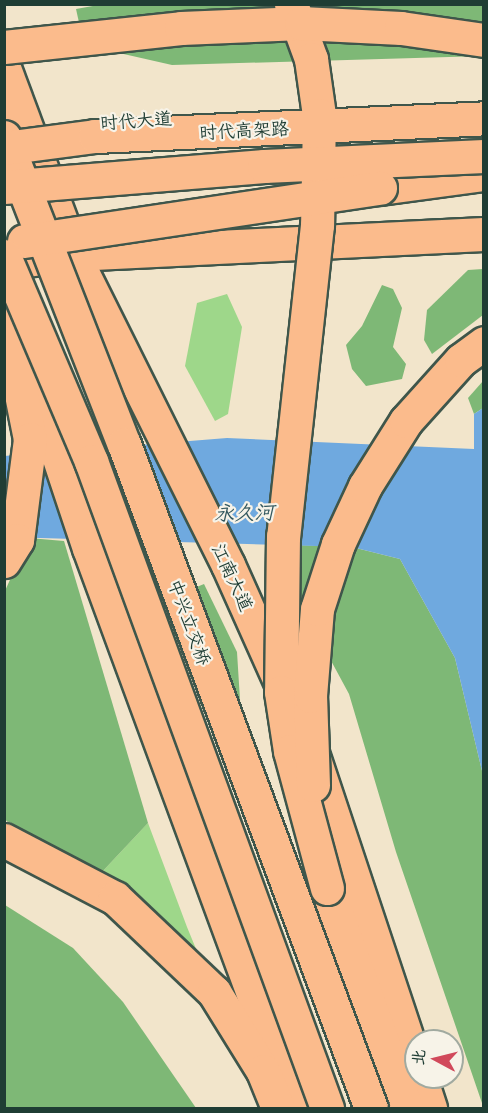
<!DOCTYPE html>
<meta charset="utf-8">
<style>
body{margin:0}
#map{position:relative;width:488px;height:1113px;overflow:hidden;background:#f2e5cb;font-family:Mali,"LXGW WenKai TC",sans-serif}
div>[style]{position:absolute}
.green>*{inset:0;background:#9ed78a}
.forest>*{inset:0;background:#7eb876}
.water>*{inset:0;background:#6fa9df}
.roads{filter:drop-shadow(2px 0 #3f564b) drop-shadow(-2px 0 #3f564b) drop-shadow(0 2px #3f564b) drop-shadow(0 -2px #3f564b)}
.primary>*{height:33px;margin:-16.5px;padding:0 16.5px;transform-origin:16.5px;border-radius:16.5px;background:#fbbb8c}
.highway>*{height:33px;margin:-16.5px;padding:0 16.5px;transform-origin:16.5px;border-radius:16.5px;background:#fbbb8c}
.bridges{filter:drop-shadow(2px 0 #3f564b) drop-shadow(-2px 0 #3f564b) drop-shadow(0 2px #3f564b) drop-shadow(0 -2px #3f564b)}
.highway-bridge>*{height:33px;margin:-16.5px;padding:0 16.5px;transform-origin:16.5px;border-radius:16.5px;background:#fbbb8c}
span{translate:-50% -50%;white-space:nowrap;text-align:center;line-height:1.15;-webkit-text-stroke:4.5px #f7f3e8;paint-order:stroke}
.street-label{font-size:18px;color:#1f3d34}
.water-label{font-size:20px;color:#33585f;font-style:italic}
.frame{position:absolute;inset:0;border:6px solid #1f3d34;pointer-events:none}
.north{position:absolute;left:404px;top:1029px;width:60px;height:60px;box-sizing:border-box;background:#f7f3e8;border:2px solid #a1aaa0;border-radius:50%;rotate:277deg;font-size:16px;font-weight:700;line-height:24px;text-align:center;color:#1f3d34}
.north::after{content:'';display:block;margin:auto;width:21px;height:27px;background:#d1495b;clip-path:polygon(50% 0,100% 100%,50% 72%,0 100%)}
</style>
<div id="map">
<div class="green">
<div style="clip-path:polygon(227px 294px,242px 327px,228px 414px,215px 421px,185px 366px,197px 303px)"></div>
<div style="clip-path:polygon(148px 823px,187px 927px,201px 961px,102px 872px)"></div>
</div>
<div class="forest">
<div style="clip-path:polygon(104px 4px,483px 5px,483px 56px,172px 65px,84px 45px,76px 9px)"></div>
<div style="clip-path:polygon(483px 269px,483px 315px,432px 354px,424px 340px,427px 310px,468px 270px)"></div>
<div style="clip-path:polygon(382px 285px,393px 289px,402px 308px,393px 347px,406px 364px,402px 379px,366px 386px,352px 369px,346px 345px,362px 326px)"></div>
<div style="clip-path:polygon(483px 381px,483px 408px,474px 414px,468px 398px)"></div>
<div style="clip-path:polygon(29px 538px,64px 541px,148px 823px,102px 872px,5px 820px,4px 593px)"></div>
<div style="clip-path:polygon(268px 544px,352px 547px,400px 559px,455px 658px,483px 775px,483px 1106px,396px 852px,349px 694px)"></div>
<div style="clip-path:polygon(204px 584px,237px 652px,242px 732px,187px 591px)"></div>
<div style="clip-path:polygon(5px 905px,73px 948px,123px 1002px,196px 1108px,5px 1108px)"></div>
</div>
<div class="water">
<div style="clip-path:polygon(483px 408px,483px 775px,455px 658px,400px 559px,352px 547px,5px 537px,4px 456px,227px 438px,474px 449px,474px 414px)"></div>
</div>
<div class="roads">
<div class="primary">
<div style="left:4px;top:68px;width:198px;rotate:69.6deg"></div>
<div style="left:73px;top:254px;width:347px;rotate:63.5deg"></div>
<div style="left:228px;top:565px;width:137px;rotate:65.9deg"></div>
<div style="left:4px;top:263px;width:70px;rotate:-7.4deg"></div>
<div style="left:73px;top:254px;width:411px;rotate:-2.8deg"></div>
<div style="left:23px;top:350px;width:209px;rotate:71.6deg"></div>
<div style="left:89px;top:548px;width:597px;rotate:69.8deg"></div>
<div style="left:311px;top:750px;width:332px;rotate:71.6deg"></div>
<div style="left:420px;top:1077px;width:33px;rotate:72deg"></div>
</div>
<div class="highway">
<div style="left:380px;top:188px;width:105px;rotate:-7.7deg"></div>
<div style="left:4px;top:309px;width:133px;rotate:78.7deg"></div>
<div style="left:30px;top:439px;width:102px;rotate:97.3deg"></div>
<div style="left:17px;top:540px;width:25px;rotate:122deg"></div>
<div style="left:4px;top:840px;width:125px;rotate:27.6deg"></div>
<div style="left:115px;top:898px;width:137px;rotate:43.5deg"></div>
<div style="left:214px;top:992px;width:93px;rotate:58.2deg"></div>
<div style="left:263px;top:1071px;width:40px;rotate:68deg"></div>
<div style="left:327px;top:888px;width:234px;rotate:70.2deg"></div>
</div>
</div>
<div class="bridges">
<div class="highway-bridge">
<div style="left:291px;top:4px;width:59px;rotate:70deg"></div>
<div style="left:311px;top:59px;width:57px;rotate:81.9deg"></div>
<div style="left:319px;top:115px;width:110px;rotate:91deg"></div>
<div style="left:317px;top:225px;width:313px;rotate:96.2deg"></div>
<div style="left:283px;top:536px;width:156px;rotate:90.7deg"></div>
<div style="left:281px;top:692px;width:60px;rotate:81.3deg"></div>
<div style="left:290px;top:751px;width:142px;rotate:74.9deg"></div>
<div style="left:4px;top:47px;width:178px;rotate:-6.1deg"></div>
<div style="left:181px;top:28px;width:120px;rotate:-2.4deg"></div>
<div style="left:301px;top:23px;width:100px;rotate:2.9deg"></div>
<div style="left:401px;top:28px;width:84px;rotate:8.2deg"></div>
<div style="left:4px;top:137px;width:330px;rotate:68.7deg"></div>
<div style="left:124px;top:444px;width:708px;rotate:69.6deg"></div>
<div style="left:4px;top:148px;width:92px;rotate:-7.5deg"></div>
<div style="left:95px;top:136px;width:389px;rotate:-2.6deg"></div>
<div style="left:4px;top:187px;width:261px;rotate:-4.6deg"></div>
<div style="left:264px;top:166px;width:220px;rotate:-2.6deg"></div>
<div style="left:24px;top:241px;width:360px;rotate:-8.5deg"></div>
<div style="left:4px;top:256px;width:223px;rotate:67deg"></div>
<div style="left:91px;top:461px;width:689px;rotate:69.96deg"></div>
<div style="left:313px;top:785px;width:89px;rotate:-91.9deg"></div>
<div style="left:310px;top:696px;width:87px;rotate:-85.4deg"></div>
<div style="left:317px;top:609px;width:68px;rotate:-72.1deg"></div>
<div style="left:338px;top:544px;width:64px;rotate:-65deg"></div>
<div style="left:365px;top:486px;width:77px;rotate:-57.8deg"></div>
<div style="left:406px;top:421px;width:82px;rotate:-48deg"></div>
<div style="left:461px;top:360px;width:29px;rotate:-36deg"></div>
</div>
</div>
<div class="street-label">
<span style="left:136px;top:120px;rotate:-4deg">时代大道</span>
<span style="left:244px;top:130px;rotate:-3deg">时代高架路</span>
<span style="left:233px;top:577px;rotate:65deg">江南大道</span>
<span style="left:190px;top:622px;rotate:70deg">中兴立交桥</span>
</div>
<div class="water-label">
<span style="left:244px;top:512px;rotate:-1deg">永久河</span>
</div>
<div class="frame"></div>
<div class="north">北</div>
</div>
